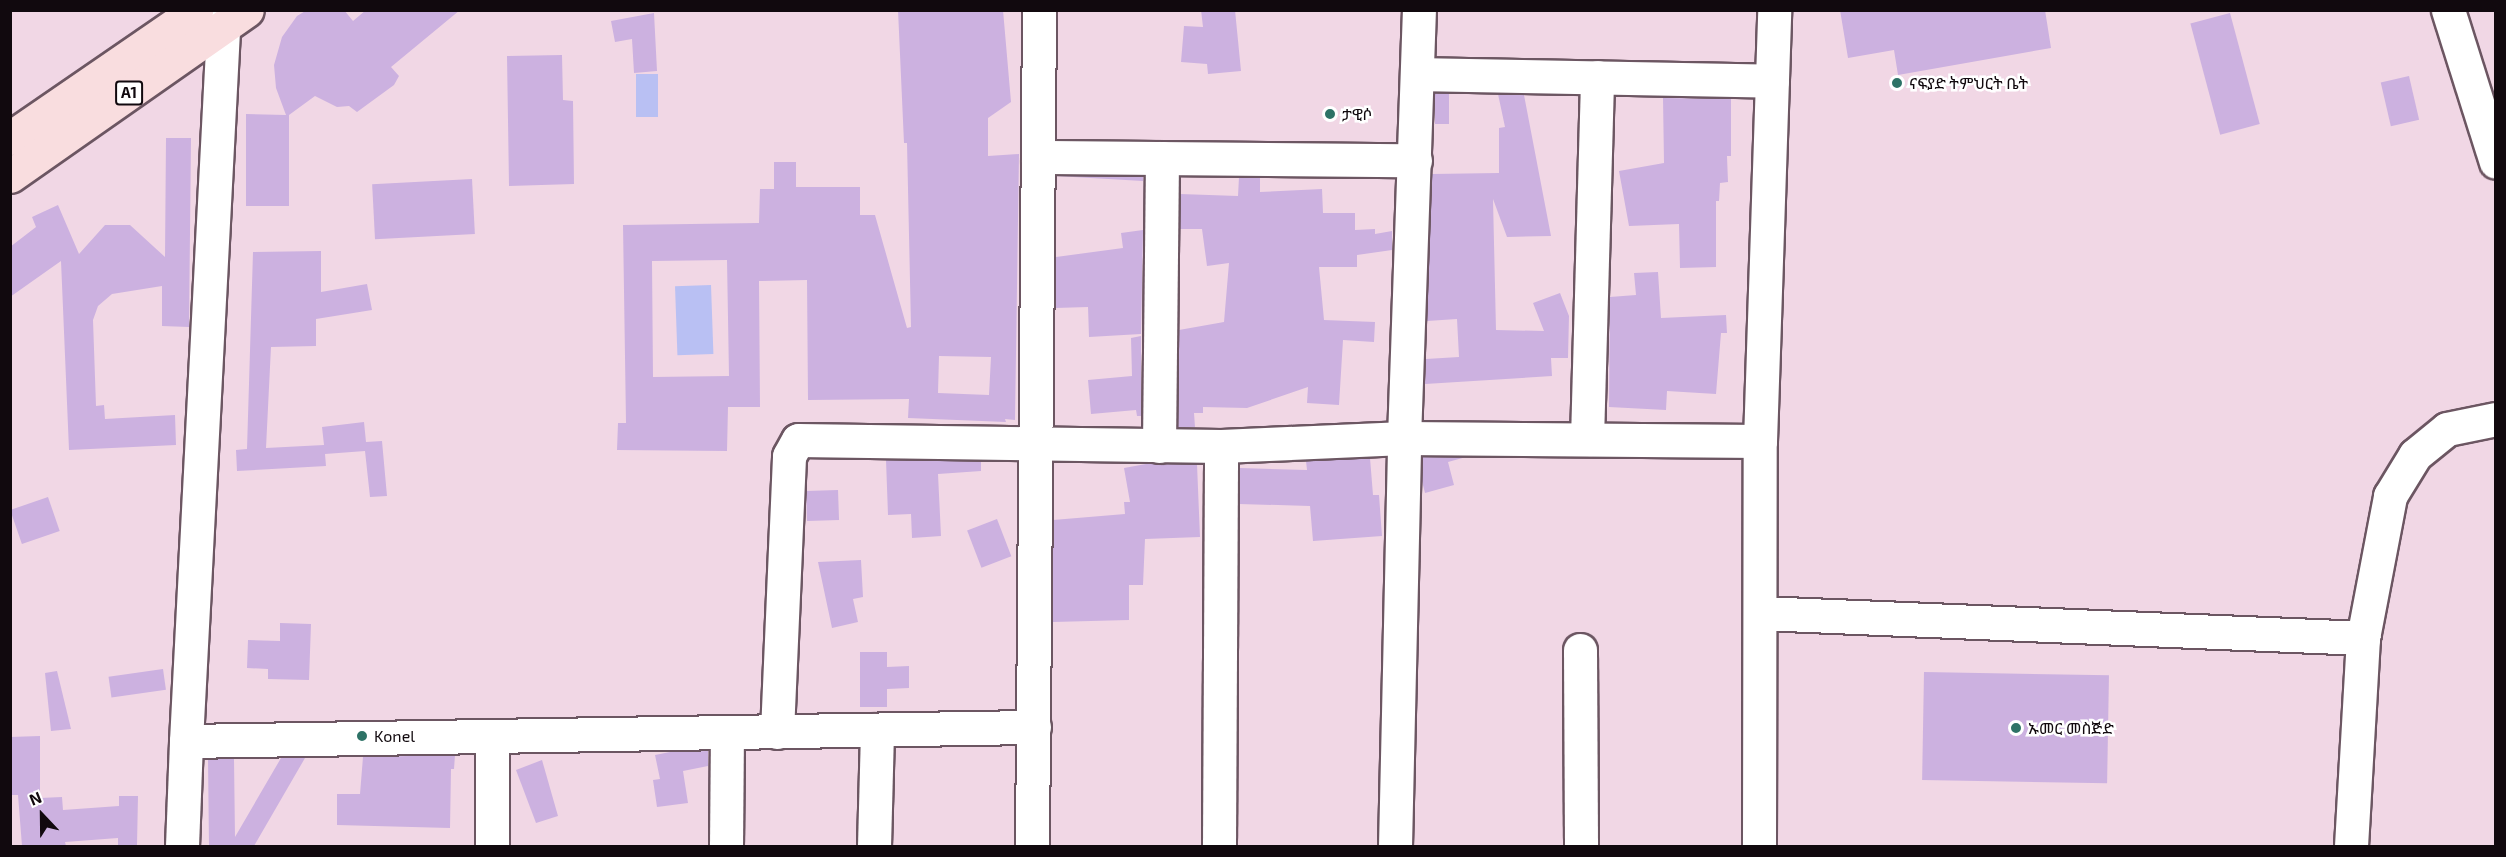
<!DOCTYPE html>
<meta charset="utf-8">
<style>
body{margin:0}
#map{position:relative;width:2506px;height:857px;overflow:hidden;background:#f1d7e5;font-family:"Exo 2","Noto Sans Ethiopic",sans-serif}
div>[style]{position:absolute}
.water>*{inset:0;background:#b9c0f3;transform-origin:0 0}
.building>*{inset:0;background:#ccb1e0;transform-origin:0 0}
.roads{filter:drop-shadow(2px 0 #6c5662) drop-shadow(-2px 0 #6c5662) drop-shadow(0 2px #6c5662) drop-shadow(0 -2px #6c5662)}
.minor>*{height:33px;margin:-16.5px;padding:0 16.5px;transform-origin:16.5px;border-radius:16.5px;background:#fff}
.major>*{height:33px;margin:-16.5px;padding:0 16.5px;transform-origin:16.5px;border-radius:16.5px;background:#f9dddf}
.dots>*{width:16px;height:16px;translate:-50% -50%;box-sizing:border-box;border:3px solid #fff;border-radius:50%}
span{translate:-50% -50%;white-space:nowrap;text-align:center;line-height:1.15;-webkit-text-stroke:5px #fff;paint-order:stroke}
.shield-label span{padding:2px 4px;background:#fff;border:2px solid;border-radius:4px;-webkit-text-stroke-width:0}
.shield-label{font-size:15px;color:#11090e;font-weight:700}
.poi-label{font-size:16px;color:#11090e}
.left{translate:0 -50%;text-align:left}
.frame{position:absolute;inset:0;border:12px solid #11090e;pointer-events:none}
.north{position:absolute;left:12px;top:785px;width:60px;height:60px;-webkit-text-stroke:4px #fff;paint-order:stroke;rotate:338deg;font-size:16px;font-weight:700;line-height:24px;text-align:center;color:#11090e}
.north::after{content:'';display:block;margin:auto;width:21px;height:27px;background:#11090e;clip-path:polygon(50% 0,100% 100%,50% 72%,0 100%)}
</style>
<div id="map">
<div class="water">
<div style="left:636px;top:74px;width:22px;height:43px"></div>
<div style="left:711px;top:285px;width:69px;height:36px;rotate:88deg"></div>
</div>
<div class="building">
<div style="clip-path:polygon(307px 10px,344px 10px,353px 21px,366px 10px,460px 10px,391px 67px,399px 76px,394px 85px,357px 112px,349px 106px,337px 107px,315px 96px,289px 115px,289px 206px,246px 206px,246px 114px,286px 115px,276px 88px,274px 65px,282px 37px,297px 16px)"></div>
<div style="clip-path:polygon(evenodd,898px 10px,1003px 10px,1011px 102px,988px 118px,988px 156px,1019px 154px,1015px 420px,1005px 419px,1006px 422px,908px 418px,909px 399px,808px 400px,807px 280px,759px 281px,760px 407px,728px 407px,727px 451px,617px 450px,618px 423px,626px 423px,623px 225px,759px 223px,760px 189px,774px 189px,774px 162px,796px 162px,796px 187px,860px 187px,860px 215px,875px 215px,907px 328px,911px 327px,907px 143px,904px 143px,898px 10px,727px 260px,729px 376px,653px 377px,652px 261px,727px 260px,898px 10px,939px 356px,991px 357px,989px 395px,938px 393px,939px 356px)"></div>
<div style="clip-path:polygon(1201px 10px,1235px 10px,1241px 71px,1208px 74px,1207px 64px,1181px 62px,1184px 26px,1203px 27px)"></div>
<div style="clip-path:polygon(1840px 10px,2045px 10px,2051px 48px,1898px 75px,1894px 50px,1848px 58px)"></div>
<div style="clip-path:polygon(654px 13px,657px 71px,634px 73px,632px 39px,615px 42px,611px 21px)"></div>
<div style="left:2230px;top:13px;width:115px;height:41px;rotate:75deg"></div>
<div style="clip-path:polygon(562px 55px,563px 100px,573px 101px,574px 184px,509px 186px,507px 56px)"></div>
<div style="left:2409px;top:76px;width:45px;height:29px;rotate:77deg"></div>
<div style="left:1435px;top:93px;width:14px;height:31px"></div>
<div style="clip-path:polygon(1498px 94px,1524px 95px,1551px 236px,1507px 237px,1493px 199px,1496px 330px,1544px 331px,1533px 303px,1560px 293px,1569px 316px,1568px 358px,1551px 358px,1552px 376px,1425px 384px,1426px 359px,1459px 357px,1457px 319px,1427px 321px,1432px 174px,1499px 173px,1499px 128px,1505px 127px)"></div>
<div style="clip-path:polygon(1663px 98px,1731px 99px,1731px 156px,1727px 156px,1728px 182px,1720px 183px,1719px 201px,1716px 201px,1716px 267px,1680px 268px,1679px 224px,1629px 226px,1619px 171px,1664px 163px)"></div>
<div style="clip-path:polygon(166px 138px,191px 138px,189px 327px,162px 326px,162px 286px,112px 294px,98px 306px,93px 320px,96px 406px,104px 405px,105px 419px,175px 415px,176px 445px,69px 450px,61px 261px,10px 297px,10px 247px,36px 227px,32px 217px,58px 205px,79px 254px,105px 225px,130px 225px,165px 257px)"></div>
<div style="clip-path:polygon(1056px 176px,1143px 177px,1143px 181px)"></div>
<div style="clip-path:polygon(1239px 177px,1260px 178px,1260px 192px,1322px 189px,1323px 213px,1355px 213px,1355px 230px,1375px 229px,1375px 234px,1392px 231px,1392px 250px,1357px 255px,1357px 267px,1319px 267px,1324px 320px,1375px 322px,1374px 342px,1343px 340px,1339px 405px,1307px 403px,1308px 387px,1247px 408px,1203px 407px,1203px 413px,1194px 413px,1195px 427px,1178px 427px,1179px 330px,1224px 322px,1229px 263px,1207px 266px,1202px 229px,1180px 229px,1180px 194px,1238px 196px)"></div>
<div style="left:472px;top:179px;width:55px;height:100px;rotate:87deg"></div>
<div style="clip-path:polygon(1143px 230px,1141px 334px,1089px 337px,1088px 307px,1055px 308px,1056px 257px,1123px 248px,1121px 233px)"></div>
<div style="clip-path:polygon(321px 251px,321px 292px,367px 284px,372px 310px,316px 319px,316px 346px,271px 347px,266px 448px,324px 445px,322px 427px,364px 422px,366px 442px,382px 441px,387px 496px,370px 497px,365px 451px,325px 454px,326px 466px,237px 471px,236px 450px,247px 449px,253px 252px)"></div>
<div style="clip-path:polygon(1658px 272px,1661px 318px,1726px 315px,1727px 333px,1721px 333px,1716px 394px,1667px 391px,1666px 410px,1609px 407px,1610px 297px,1636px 295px,1634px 273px)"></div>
<div style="clip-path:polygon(1141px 336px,1141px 416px,1137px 416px,1136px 410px,1091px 414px,1088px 380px,1132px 376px,1131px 338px)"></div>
<div style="clip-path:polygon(1422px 457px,1466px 457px,1448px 462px,1454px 485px,1425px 493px,1422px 481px)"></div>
<div style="clip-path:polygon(1370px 458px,1373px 495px,1379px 495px,1382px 536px,1313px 541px,1310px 506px,1239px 504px,1240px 468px,1307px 470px,1306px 461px)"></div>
<div style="clip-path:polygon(886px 460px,981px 461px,981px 471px,938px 474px,941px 536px,912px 538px,911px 514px,888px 515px)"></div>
<div style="clip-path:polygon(1146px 464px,1197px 464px,1200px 537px,1145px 539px,1143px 585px,1129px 585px,1129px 620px,1053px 622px,1053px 520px,1125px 514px,1124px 502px,1130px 502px,1124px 468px)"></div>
<div style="left:838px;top:490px;width:30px;height:32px;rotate:88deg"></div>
<div style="left:48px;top:497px;width:36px;height:40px;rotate:71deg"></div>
<div style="left:997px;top:519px;width:40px;height:32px;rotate:69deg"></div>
<div style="clip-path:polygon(861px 560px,863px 597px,853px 599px,858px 622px,832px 628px,818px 562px)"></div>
<div style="clip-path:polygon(280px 623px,311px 624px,309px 680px,268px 679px,268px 669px,247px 668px,248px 640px,280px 641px)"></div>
<div style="clip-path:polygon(860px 652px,887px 652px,887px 667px,909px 666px,909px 688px,887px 689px,887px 707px,860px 707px)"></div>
<div style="left:163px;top:669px;width:21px;height:55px;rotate:82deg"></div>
<div style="clip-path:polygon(57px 671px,71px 729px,51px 731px,45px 673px)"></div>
<div style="left:1924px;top:672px;width:185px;height:108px;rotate:1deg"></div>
<div style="clip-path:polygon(40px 736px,40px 798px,62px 797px,63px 810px,119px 806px,119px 796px,138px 796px,137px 845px,118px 845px,118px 838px,65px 842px,66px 846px,22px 846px,18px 795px,10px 795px,10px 737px)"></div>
<div style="clip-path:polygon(708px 751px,708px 766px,683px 771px,688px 803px,657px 807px,653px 780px,660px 779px,655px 755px,670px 752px)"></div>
<div style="clip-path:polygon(455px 755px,454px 769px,451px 769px,450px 828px,337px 825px,337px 794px,360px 794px,363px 757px)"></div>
<div style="clip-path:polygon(281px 758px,305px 758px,254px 846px,209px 846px,208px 759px,234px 759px,235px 837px)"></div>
<div style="clip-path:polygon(542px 760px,558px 816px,536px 823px,516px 770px)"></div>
</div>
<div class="roads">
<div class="minor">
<div style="left:2448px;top:10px;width:159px;rotate:72.5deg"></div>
<div style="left:1418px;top:74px;width:354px;rotate:1.1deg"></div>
<div style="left:1038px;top:157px;width:377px;rotate:0.5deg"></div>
<div style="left:1587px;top:439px;width:362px;rotate:-88.4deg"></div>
<div style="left:1159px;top:446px;width:288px;rotate:-89.4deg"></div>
<div style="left:1760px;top:613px;width:604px;rotate:2.37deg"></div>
<div style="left:1580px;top:650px;width:196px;rotate:89.7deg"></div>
<div style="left:777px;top:732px;width:276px;rotate:-87.5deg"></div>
<div style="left:789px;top:456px;width:18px;rotate:-61deg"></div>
<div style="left:798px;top:440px;width:423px;rotate:0.8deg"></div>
<div style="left:1221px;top:446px;width:183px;rotate:-2.5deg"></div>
<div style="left:1404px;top:438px;width:356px;rotate:0.5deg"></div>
<div style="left:186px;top:741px;width:848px;rotate:-0.95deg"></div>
<div style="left:182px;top:846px;width:105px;rotate:-87.8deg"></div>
<div style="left:186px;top:741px;width:732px;rotate:-87.02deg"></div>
<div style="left:492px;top:846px;width:110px;rotate:-90deg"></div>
<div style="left:726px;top:846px;width:113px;rotate:-89.5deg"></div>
<div style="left:874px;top:846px;width:116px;rotate:-88.5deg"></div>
<div style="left:1032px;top:846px;width:836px;rotate:-89.52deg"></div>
<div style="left:1219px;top:846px;width:400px;rotate:-89.7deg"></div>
<div style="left:1395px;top:846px;width:408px;rotate:-88.7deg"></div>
<div style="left:1404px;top:438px;width:428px;rotate:-88deg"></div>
<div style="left:1759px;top:846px;width:405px;rotate:-89.9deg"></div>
<div style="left:1760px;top:441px;width:431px;rotate:-88.1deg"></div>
<div style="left:2351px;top:846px;width:208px;rotate:-86.7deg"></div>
<div style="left:2363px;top:638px;width:145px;rotate:-79.2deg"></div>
<div style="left:2390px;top:496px;width:48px;rotate:-58.6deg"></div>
<div style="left:2415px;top:455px;width:41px;rotate:-39.1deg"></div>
<div style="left:2447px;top:429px;width:50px;rotate:-11.5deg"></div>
</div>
<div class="major">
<div style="left:10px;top:138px;width:226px;rotate:-34.5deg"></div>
<div style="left:10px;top:176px;width:289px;rotate:-35deg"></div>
</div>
</div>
<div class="dots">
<div style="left:1897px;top:83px;background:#2d7266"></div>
<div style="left:1330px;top:114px;background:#2d7266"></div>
<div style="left:2016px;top:728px;background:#2d7266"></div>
<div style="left:362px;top:736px;background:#2d7266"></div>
</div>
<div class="shield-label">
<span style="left:129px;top:93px">A1</span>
</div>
<div class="poi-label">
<span class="left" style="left:1909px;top:83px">ናፍያድ ትምህርት ቤት</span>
<span class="left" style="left:1342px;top:114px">ታዊሶ</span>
<span class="left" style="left:2028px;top:728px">ኡመር መስጅድ</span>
<span class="left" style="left:374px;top:736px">Konel</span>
</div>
<div class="frame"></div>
<div class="north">N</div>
</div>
